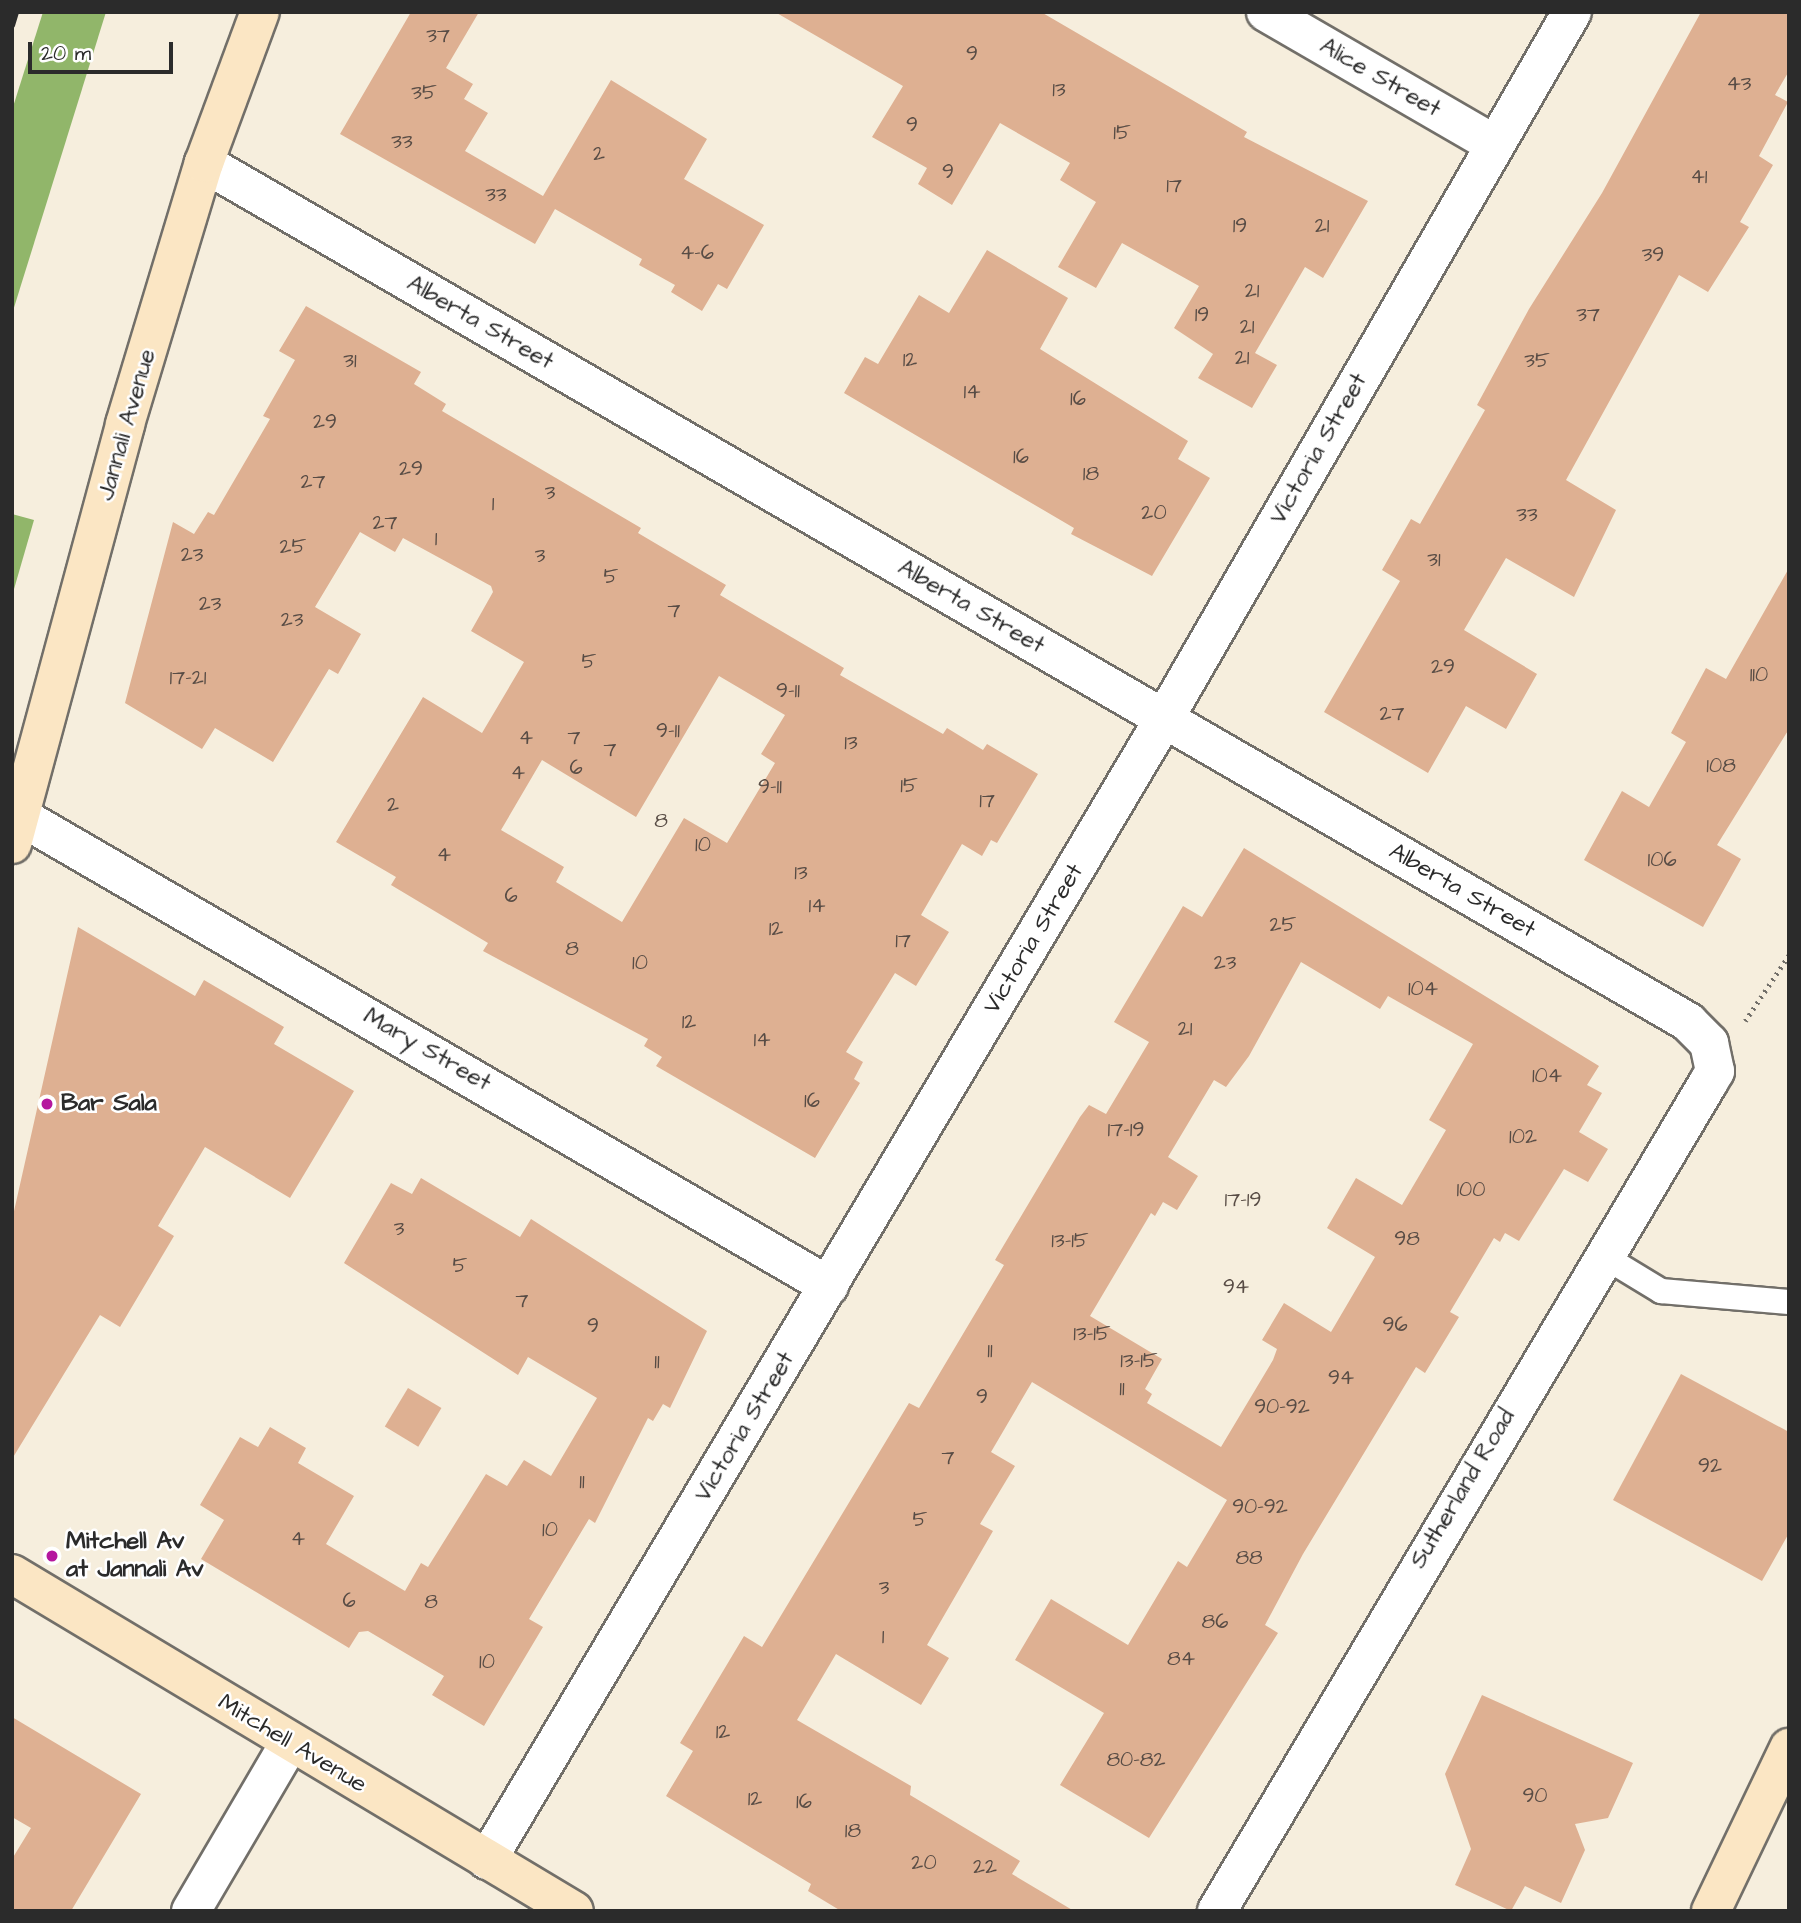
<!DOCTYPE html>
<style>
body{margin:0}
#map{position:relative;width:1801px;height:1923px;overflow:hidden;background:#f6eedd;font-family:"Architects Daughter",sans-serif}
div>[style]{position:absolute}
.forest>*{inset:0;background:#91b66a}
.building>*{inset:0;background:#deb092;transform-origin:0 0}
.path>*{height:4.5px;margin-top:-2.25px;transform-origin:0;background:repeating-linear-gradient(90deg,#726f69 0 2px,transparent 0 7px)}
.roads{filter:drop-shadow(2px 0 #726f69) drop-shadow(-2px 0 #726f69) drop-shadow(0 2px #726f69) drop-shadow(0 -2px #726f69)}
.lane>*{height:24px;margin:-12px;padding:0 12px;transform-origin:12px;border-radius:12px;background:#fff}
.street>*{height:38px;margin:-19px;padding:0 19px;transform-origin:19px;border-radius:19px;background:#fff}
.secondary>*{height:38px;margin:-19px;padding:0 19px;transform-origin:19px;border-radius:19px;background:#fbe6c4}
.rail>*{height:5px;margin:-2.5px;padding:0 2.5px;transform-origin:2.5px;border-radius:2.5px;background:#2b2b2b}
.dots>*{width:19px;height:19px;translate:-50% -50%;box-sizing:border-box;border:4px solid #fff;border-radius:50%}
span{translate:-50% -50%;white-space:nowrap;text-align:center;line-height:1.15;-webkit-text-stroke:5px #fff;paint-order:stroke}
.number-label{font-size:21px;color:#584c45}
.number-label span{-webkit-text-stroke-width:0}
.street-label{font-size:24px;color:#2b2b2b}
.poi-label{font-size:24px;color:#2b2b2b;font-weight:700}
.left{translate:0 -50%;text-align:left}
.frame{position:absolute;inset:0;border:14px solid #2b2b2b;pointer-events:none}
.scale{position:absolute;left:28px;top:42px;width:145px;height:32px;box-sizing:border-box;border:4px solid #2b2b2b;border-top:0;padding-left:9px;font-size:21px;line-height:24px;white-space:nowrap;color:#2b2b2b;-webkit-text-stroke:5px #fff;paint-order:stroke}
</style>
<div id="map">
<div class="forest">
<div style="clip-path:polygon(43px 12px,106px 12px,12px 314px,12px 110px)"></div>
<div style="clip-path:polygon(12px 514px,34px 520px,12px 596px)"></div>
</div>
<div class="building">
<div style="clip-path:polygon(411px 12px,479px 12px,446px 68px,473px 84px,464px 99px,488px 113px,465px 151px,543px 196px,611px 80px,707px 139px,684px 179px,764px 225px,727px 289px,718px 284px,702px 311px,671px 292px,675px 285px,639px 265px,642px 259px,555px 209px,535px 244px,340px 134px)"></div>
<div style="clip-path:polygon(775px 12px,1041px 12px,1247px 132px,1244px 137px,1368px 201px,1323px 278px,1305px 267px,1255px 353px,1277px 365px,1252px 408px,1198px 378px,1213px 354px,1174px 328px,1199px 286px,1122px 243px,1096px 288px,1058px 267px,1096px 202px,1060px 180px,1070px 163px,1000px 123px,952px 205px,918px 184px,927px 168px,872px 137px,903px 86px)"></div>
<div style="clip-path:polygon(1701px 12px,1789px 12px,1789px 71px,1775px 95px,1788px 102px,1759px 156px,1773px 165px,1740px 222px,1749px 227px,1708px 292px,1679px 275px,1566px 480px,1616px 510px,1574px 597px,1506px 558px,1464px 630px,1537px 674px,1506px 729px,1466px 706px,1428px 773px,1324px 712px,1400px 581px,1382px 570px,1411px 519px,1420px 524px,1485px 410px,1477px 405px,1529px 309px,1602px 193px)"></div>
<div style="clip-path:polygon(987px 250px,1068px 298px,1040px 349px,1188px 441px,1178px 459px,1210px 478px,1152px 576px,1071px 534px,1074px 528px,844px 393px,865px 357px,878px 364px,919px 295px,949px 313px)"></div>
<div style="clip-path:polygon(evenodd,306px 306px,421px 372px,414px 384px,446px 404px,442px 411px,641px 528px,638px 533px,726px 585px,720px 595px,844px 668px,840px 675px,943px 734px,947px 728px,983px 750px,987px 744px,1038px 774px,997px 843px,991px 840px,982px 856px,962px 844px,921px 915px,949px 932px,916px 986px,895px 973px,846px 1052px,863px 1062px,854px 1079px,860px 1083px,815px 1158px,656px 1066px,662px 1057px,644px 1046px,648px 1039px,483px 951px,488px 943px,391px 885px,396px 877px,336px 842px,423px 697px,482px 733px,524px 662px,471px 631px,493px 592px,491px 586px,403px 538px,395px 552px,360px 532px,315px 607px,361px 634px,338px 674px,329px 669px,273px 762px,215px 728px,202px 749px,125px 703px,173px 522px,194px 534px,208px 512px,214px 515px,270px 419px,263px 416px,295px 360px,279px 351px,306px 306px,719px 676px,785px 715px,761px 754px,775px 763px,727px 843px,684px 818px,622px 922px,556px 882px,564px 867px,501px 830px,542px 760px,636px 817px,719px 676px)"></div>
<div style="clip-path:polygon(1789px 568px,1789px 729px,1717px 845px,1741px 859px,1703px 927px,1584px 860px,1622px 791px,1649px 807px,1686px 742px,1671px 733px,1706px 668px,1726px 679px)"></div>
<div style="clip-path:polygon(evenodd,1244px 848px,1599px 1066px,1587px 1085px,1602px 1093px,1579px 1132px,1608px 1149px,1588px 1182px,1564px 1169px,1519px 1241px,1505px 1233px,1500px 1242px,1494px 1238px,1450px 1312px,1459px 1317px,1425px 1373px,1416px 1367px,1303px 1554px,1265px 1625px,1278px 1633px,1149px 1838px,1060px 1785px,1104px 1713px,1015px 1660px,1051px 1599px,1128px 1645px,1178px 1561px,1187px 1567px,1227px 1500px,1032px 1382px,991px 1452px,1015px 1466px,980px 1524px,993px 1531px,927px 1645px,949px 1658px,921px 1705px,836px 1654px,797px 1720px,911px 1786px,910px 1795px,1020px 1861px,1012px 1874px,1074px 1911px,841px 1911px,808px 1891px,811px 1884px,666px 1796px,693px 1751px,680px 1743px,744px 1636px,762px 1647px,909px 1403px,919px 1408px,1004px 1265px,995px 1260px,1080px 1117px,1089px 1105px,1106px 1114px,1149px 1042px,1114px 1022px,1183px 906px,1202px 917px,1244px 848px,1301px 962px,1380px 1009px,1388px 996px,1473px 1044px,1429px 1120px,1446px 1130px,1402px 1205px,1356px 1178px,1327px 1228px,1375px 1257px,1331px 1332px,1284px 1303px,1262px 1340px,1277px 1349px,1273px 1360px,1221px 1447px,1147px 1403px,1152px 1394px,1145px 1389px,1162px 1359px,1090px 1316px,1151px 1213px,1155px 1216px,1163px 1202px,1177px 1210px,1198px 1176px,1168px 1157px,1214px 1080px,1226px 1087px,1249px 1056px,1301px 962px)"></div>
<div style="clip-path:polygon(78px 927px,195px 996px,204px 980px,284px 1027px,274px 1044px,354px 1091px,290px 1198px,205px 1147px,158px 1226px,174px 1236px,120px 1327px,100px 1315px,12px 1459px,12px 1220px)"></div>
<div style="clip-path:polygon(421px 1178px,520px 1237px,531px 1219px,707px 1331px,670px 1408px,663px 1404px,653px 1421px,648px 1418px,595px 1523px,589px 1519px,529px 1619px,543px 1627px,484px 1726px,432px 1695px,444px 1676px,368px 1631px,359px 1632px,349px 1648px,201px 1559px,224px 1520px,200px 1505px,240px 1437px,258px 1447px,270px 1427px,306px 1448px,298px 1463px,354px 1496px,326px 1544px,405px 1591px,421px 1563px,428px 1567px,486px 1474px,507px 1486px,524px 1460px,551px 1476px,597px 1398px,528px 1357px,518px 1375px,344px 1263px,391px 1183px,412px 1194px)"></div>
<div style="clip-path:polygon(1681px 1374px,1789px 1432px,1789px 1533px,1762px 1581px,1613px 1500px)"></div>
<div style="left:408px;top:1388px;width:39px;height:45px;rotate:31deg"></div>
<div style="clip-path:polygon(1482px 1695px,1633px 1763px,1608px 1818px,1575px 1824px,1585px 1850px,1561px 1903px,1525px 1886px,1511px 1911px,1455px 1885px,1471px 1849px,1445px 1774px)"></div>
<div style="clip-path:polygon(12px 1717px,141px 1794px,71px 1911px,12px 1911px,12px 1859px,31px 1828px,12px 1817px)"></div>
</div>
<div class="path">
<div style="left:1745px;top:1021px;width:79px;rotate:-56.3deg"></div>
</div>
<div class="roads">
<div class="lane">
<div style="left:1605px;top:1257px;width:66px;rotate:31.3deg"></div>
<div style="left:1661px;top:1291px;width:128px;rotate:4.9deg"></div>
</div>
<div class="street">
<div style="left:1266px;top:12px;width:263px;rotate:30.1deg"></div>
<div style="left:204px;top:163px;width:1715px;rotate:30.06deg"></div>
<div style="left:1688px;top:1022px;width:30px;rotate:45deg"></div>
<div style="left:1709px;top:1043px;width:29px;rotate:78deg"></div>
<div style="left:1715px;top:1071px;width:14px;rotate:120deg"></div>
<div style="left:1708px;top:1083px;width:963px;rotate:120.67deg"></div>
<div style="left:23px;top:818px;width:932px;rotate:30.14deg"></div>
<div style="left:487px;top:1860px;width:1327px;rotate:-59.32deg"></div>
<div style="left:1164px;top:719px;width:816px;rotate:-60.01deg"></div>
<div style="left:191px;top:1911px;width:196px;rotate:-59.6deg"></div>
</div>
<div class="secondary">
<div style="left:12px;top:844px;width:435px;rotate:-74.9deg"></div>
<div style="left:125px;top:424px;width:273px;rotate:-73.2deg"></div>
<div style="left:204px;top:163px;width:161px;rotate:-69.7deg"></div>
<div style="left:12px;top:1574px;width:655px;rotate:30.95deg"></div>
<div style="left:1711px;top:1911px;width:181px;rotate:-64.4deg"></div>
</div>
</div>
<div class="rail">
<div style="left:12px;top:25px;width:14px;rotate:-73deg"></div>
</div>
<div class="dots">
<div style="left:47px;top:1104px;background:#b5179e"></div>
<div style="left:52px;top:1556px;background:#b5179e"></div>
</div>
<div class="number-label">
<span style="left:438px;top:36px">37</span>
<span style="left:972px;top:54px">9</span>
<span style="left:1739px;top:84px">43</span>
<span style="left:1059px;top:90px">13</span>
<span style="left:424px;top:93px">35</span>
<span style="left:912px;top:125px">9</span>
<span style="left:1122px;top:133px">15</span>
<span style="left:402px;top:142px">33</span>
<span style="left:599px;top:154px">2</span>
<span style="left:948px;top:172px">9</span>
<span style="left:1699px;top:177px">41</span>
<span style="left:1174px;top:186px">17</span>
<span style="left:496px;top:195px">33</span>
<span style="left:1240px;top:226px">19</span>
<span style="left:1322px;top:226px">21</span>
<span style="left:697px;top:253px">4-6</span>
<span style="left:1653px;top:255px">39</span>
<span style="left:1252px;top:291px">21</span>
<span style="left:1202px;top:315px">19</span>
<span style="left:1588px;top:315px">37</span>
<span style="left:1247px;top:327px">21</span>
<span style="left:1242px;top:358px">21</span>
<span style="left:910px;top:360px">12</span>
<span style="left:350px;top:361px">31</span>
<span style="left:1537px;top:361px">35</span>
<span style="left:972px;top:392px">14</span>
<span style="left:1078px;top:399px">16</span>
<span style="left:325px;top:422px">29</span>
<span style="left:1021px;top:457px">16</span>
<span style="left:411px;top:469px">29</span>
<span style="left:1091px;top:474px">18</span>
<span style="left:313px;top:482px">27</span>
<span style="left:550px;top:493px">3</span>
<span style="left:493px;top:504px">1</span>
<span style="left:1154px;top:513px">20</span>
<span style="left:1527px;top:515px">33</span>
<span style="left:385px;top:523px">27</span>
<span style="left:436px;top:539px">1</span>
<span style="left:293px;top:547px">25</span>
<span style="left:192px;top:555px">23</span>
<span style="left:540px;top:556px">3</span>
<span style="left:1434px;top:560px">31</span>
<span style="left:611px;top:577px">5</span>
<span style="left:210px;top:604px">23</span>
<span style="left:674px;top:611px">7</span>
<span style="left:292px;top:620px">23</span>
<span style="left:589px;top:662px">5</span>
<span style="left:1443px;top:667px">29</span>
<span style="left:1759px;top:675px">110</span>
<span style="left:188px;top:678px">17-21</span>
<span style="left:788px;top:691px">9-11</span>
<span style="left:1392px;top:714px">27</span>
<span style="left:668px;top:731px">9-11</span>
<span style="left:526px;top:738px">4</span>
<span style="left:574px;top:738px">7</span>
<span style="left:851px;top:743px">13</span>
<span style="left:610px;top:750px">7</span>
<span style="left:1721px;top:766px">108</span>
<span style="left:576px;top:768px">6</span>
<span style="left:518px;top:773px">4</span>
<span style="left:909px;top:786px">15</span>
<span style="left:770px;top:787px">9-11</span>
<span style="left:987px;top:801px">17</span>
<span style="left:393px;top:805px">2</span>
<span style="left:661px;top:821px">8</span>
<span style="left:703px;top:845px">10</span>
<span style="left:444px;top:855px">4</span>
<span style="left:1662px;top:860px">106</span>
<span style="left:801px;top:873px">13</span>
<span style="left:511px;top:896px">6</span>
<span style="left:817px;top:906px">14</span>
<span style="left:1283px;top:925px">25</span>
<span style="left:776px;top:929px">12</span>
<span style="left:903px;top:941px">17</span>
<span style="left:572px;top:949px">8</span>
<span style="left:640px;top:963px">10</span>
<span style="left:1225px;top:963px">23</span>
<span style="left:1423px;top:989px">104</span>
<span style="left:689px;top:1022px">12</span>
<span style="left:1185px;top:1029px">21</span>
<span style="left:762px;top:1040px">14</span>
<span style="left:1547px;top:1076px">104</span>
<span style="left:812px;top:1101px">16</span>
<span style="left:1126px;top:1130px">17-19</span>
<span style="left:1523px;top:1137px">102</span>
<span style="left:1471px;top:1190px">100</span>
<span style="left:1243px;top:1200px">17-19</span>
<span style="left:399px;top:1229px">3</span>
<span style="left:1407px;top:1239px">98</span>
<span style="left:1070px;top:1241px">13-15</span>
<span style="left:460px;top:1266px">5</span>
<span style="left:1236px;top:1287px">94</span>
<span style="left:522px;top:1301px">7</span>
<span style="left:1395px;top:1325px">96</span>
<span style="left:593px;top:1326px">9</span>
<span style="left:1092px;top:1334px">13-15</span>
<span style="left:990px;top:1351px">11</span>
<span style="left:1139px;top:1361px">13-15</span>
<span style="left:657px;top:1362px">11</span>
<span style="left:1341px;top:1378px">94</span>
<span style="left:1122px;top:1389px">11</span>
<span style="left:982px;top:1397px">9</span>
<span style="left:1282px;top:1407px">90-92</span>
<span style="left:948px;top:1458px">7</span>
<span style="left:1710px;top:1466px">92</span>
<span style="left:582px;top:1482px">11</span>
<span style="left:1260px;top:1507px">90-92</span>
<span style="left:920px;top:1520px">5</span>
<span style="left:550px;top:1530px">10</span>
<span style="left:298px;top:1539px">4</span>
<span style="left:1249px;top:1558px">88</span>
<span style="left:884px;top:1588px">3</span>
<span style="left:349px;top:1601px">6</span>
<span style="left:431px;top:1602px">8</span>
<span style="left:1215px;top:1622px">86</span>
<span style="left:883px;top:1637px">1</span>
<span style="left:1181px;top:1659px">84</span>
<span style="left:487px;top:1662px">10</span>
<span style="left:723px;top:1732px">12</span>
<span style="left:1136px;top:1760px">80-82</span>
<span style="left:1535px;top:1796px">90</span>
<span style="left:755px;top:1799px">12</span>
<span style="left:804px;top:1802px">16</span>
<span style="left:853px;top:1831px">18</span>
<span style="left:924px;top:1863px">20</span>
<span style="left:985px;top:1867px">22</span>
</div>
<div class="street-label">
<span style="left:1380px;top:78px;rotate:30deg">Alice Street</span>
<span style="left:480px;top:323px;rotate:30deg">Alberta Street</span>
<span style="left:127px;top:425px;rotate:-74deg">Jannali Avenue</span>
<span style="left:1319px;top:449px;rotate:-60deg">Victoria Street</span>
<span style="left:971px;top:607px;rotate:30deg">Alberta Street</span>
<span style="left:1462px;top:891px;rotate:30deg">Alberta Street</span>
<span style="left:1034px;top:939px;rotate:-59deg">Victoria Street</span>
<span style="left:427px;top:1050px;rotate:30deg">Mary Street</span>
<span style="left:745px;top:1427px;rotate:-59deg">Victoria Street</span>
<span style="left:1463px;top:1489px;rotate:-59deg">Sutherland Road</span>
<span style="left:292px;top:1744px;rotate:31deg">Mitchell Avenue</span>
</div>
<div class="poi-label">
<span class="left" style="left:61px;top:1104px">Bar Sala</span>
<span class="left" style="left:66px;top:1556px">Mitchell Av<br>at Jannali Av</span>
</div>
<div class="frame"></div>
<div class="scale">20 m</div>
</div>
